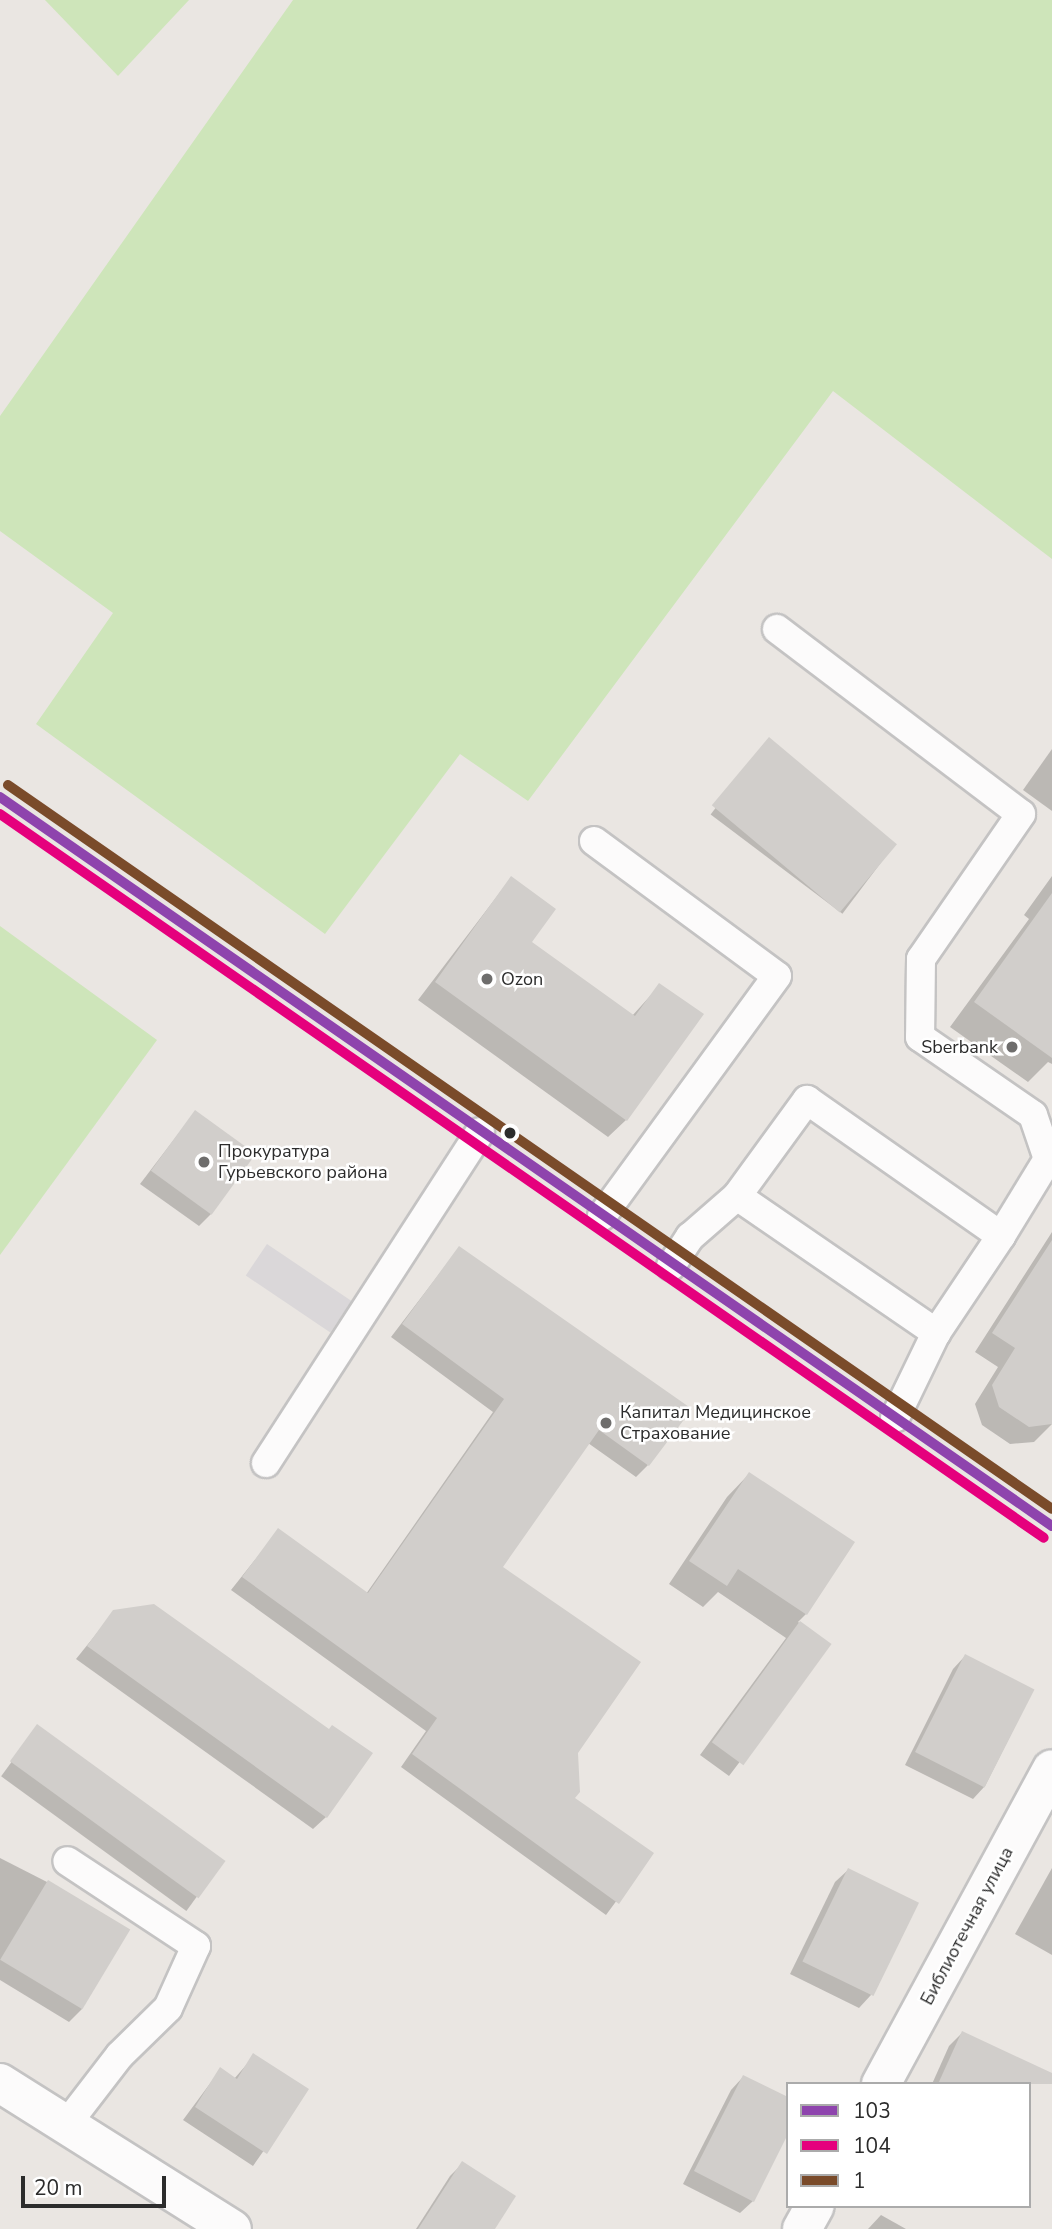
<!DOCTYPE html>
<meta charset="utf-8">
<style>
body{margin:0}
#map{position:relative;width:1052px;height:2229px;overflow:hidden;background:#eae6e2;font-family:"Nunito Sans",sans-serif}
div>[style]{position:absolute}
.industrial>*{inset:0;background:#dad7d9;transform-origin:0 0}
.green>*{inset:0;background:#cee5ba}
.shadow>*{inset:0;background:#0003;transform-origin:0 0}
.building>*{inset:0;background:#d1cecb;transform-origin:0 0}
.roads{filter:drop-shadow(2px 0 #c4c3c3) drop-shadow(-2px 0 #c4c3c3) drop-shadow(0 2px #c4c3c3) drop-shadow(0 -2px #c4c3c3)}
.lane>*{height:28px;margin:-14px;padding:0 14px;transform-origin:14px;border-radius:14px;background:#fcfbfb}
.street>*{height:38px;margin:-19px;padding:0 19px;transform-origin:19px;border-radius:19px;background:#fcfbfb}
.secondary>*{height:38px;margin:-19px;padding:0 19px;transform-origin:19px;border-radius:19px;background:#fcfbfb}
.bus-1>*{height:10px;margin:-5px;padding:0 5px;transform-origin:5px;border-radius:5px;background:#8e44ad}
.bus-2>*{height:10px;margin:-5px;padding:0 5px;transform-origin:5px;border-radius:5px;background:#e5007d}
.bus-3>*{height:10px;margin:-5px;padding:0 5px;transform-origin:5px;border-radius:5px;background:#7a4b2a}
.dots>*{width:19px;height:19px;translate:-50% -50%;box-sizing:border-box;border:4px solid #fff;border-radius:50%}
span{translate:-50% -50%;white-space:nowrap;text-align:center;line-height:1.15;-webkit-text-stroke:5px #fff;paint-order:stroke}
.poi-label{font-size:18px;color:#2c2c2c}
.left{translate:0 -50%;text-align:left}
.right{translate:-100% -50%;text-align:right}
.street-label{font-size:18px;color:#2c2c2c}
.legend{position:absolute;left:786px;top:2082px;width:245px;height:126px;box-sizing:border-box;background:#fff;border:2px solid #ababab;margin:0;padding:9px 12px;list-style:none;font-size:21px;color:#2c2c2c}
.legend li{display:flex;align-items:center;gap:14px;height:35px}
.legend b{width:35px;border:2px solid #ababab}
.scale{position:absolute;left:21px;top:2176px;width:145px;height:32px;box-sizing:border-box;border:4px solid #2c2c2c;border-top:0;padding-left:9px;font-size:21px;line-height:24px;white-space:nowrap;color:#2c2c2c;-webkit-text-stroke:5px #fff;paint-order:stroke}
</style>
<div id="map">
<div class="industrial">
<div style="left:267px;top:1244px;width:102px;height:38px;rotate:34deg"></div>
</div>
<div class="green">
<div style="clip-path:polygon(45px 0,189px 0,118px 76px)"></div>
<div style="clip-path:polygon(293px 0,1052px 0,1052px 559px,833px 391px,528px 801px,460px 754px,325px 934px,36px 724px,113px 613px,0 531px,0 416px)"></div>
<div style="clip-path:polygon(0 926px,157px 1040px,0 1255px)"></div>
</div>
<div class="shadow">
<div style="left:763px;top:745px;width:165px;height:87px;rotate:37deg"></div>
<div style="clip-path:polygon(1052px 749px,1052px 811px,1023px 790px)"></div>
<div style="clip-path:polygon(1052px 876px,1052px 1064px,1048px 1062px,1028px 1082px,950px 1027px,1029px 919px,1024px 915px)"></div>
<div style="clip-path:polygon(511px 878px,529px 943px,632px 1016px,660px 985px,626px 1120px,608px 1137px,418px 1000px)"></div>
<div style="clip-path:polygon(195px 1112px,212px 1213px,199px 1226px,140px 1184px)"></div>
<div style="clip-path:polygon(1052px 1232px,1052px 1424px,1034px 1442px,1010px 1444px,982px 1425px,975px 1404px,998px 1367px,975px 1352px)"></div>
<div style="clip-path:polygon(459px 1248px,648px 1465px,636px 1477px,588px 1443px,501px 1568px,576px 1753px,573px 1798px,651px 1854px,606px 1915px,401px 1767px,426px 1731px,231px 1590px,278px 1531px,366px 1594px,493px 1412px,391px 1337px)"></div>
<div style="clip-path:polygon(749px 1474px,806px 1614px,798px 1622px,829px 1644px,729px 1776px,700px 1755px,786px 1638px,718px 1592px,703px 1607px,669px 1584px,727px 1497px)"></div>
<div style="clip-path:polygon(114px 1612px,326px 1817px,313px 1829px,76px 1659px)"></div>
<div style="clip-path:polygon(965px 1656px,1033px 1690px,985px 1786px,973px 1799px,905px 1765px,953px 1669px)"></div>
<div style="left:37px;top:1727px;width:229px;height:61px;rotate:36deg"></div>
<div style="clip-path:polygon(0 1858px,47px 1882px,82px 2009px,69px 2022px,0 1980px)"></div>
<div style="clip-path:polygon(1052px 1868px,1052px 1955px,1015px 1934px)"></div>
<div style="clip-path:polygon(848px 1870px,871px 1995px,859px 2008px,790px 1974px,835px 1882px)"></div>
<div style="clip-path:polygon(962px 2033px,1021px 2084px,932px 2084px,949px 2046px)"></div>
<div style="clip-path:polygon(254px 2056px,307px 2089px,253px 2166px,183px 2120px,220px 2070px,234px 2079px)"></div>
<div style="clip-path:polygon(743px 2077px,753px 2201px,740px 2213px,683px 2184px,731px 2090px)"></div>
<div style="clip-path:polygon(463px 2163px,493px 2229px,416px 2229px,450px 2176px)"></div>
<div style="clip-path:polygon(881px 2215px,906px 2229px,868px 2229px)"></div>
</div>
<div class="building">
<div style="left:769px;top:737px;width:167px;height:89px;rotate:40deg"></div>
<div style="clip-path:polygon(511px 876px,556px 909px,532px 942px,635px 1016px,659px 983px,704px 1014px,627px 1121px,435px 982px)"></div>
<div style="clip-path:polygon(1052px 893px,1052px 1058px,974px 1002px)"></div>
<div style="left:195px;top:1110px;width:75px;height:75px;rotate:36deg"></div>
<div style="clip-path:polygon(1052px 1240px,1052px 1424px,1029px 1427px,999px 1407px,992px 1385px,1015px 1348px,992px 1333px)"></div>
<div style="clip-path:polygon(459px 1246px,692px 1409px,649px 1466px,599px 1430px,503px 1567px,641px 1662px,578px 1753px,580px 1792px,575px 1798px,654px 1853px,619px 1904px,412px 1754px,437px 1718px,242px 1577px,278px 1528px,368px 1593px,504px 1399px,402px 1324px)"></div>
<div style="clip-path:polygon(749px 1472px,855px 1542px,807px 1615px,738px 1569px,727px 1586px,689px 1561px)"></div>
<div style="clip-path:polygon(154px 1604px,329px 1729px,332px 1725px,373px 1753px,327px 1818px,87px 1646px,113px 1610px)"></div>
<div style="left:800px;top:1621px;width:39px;height:150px;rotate:36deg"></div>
<div style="left:965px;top:1654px;width:78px;height:110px;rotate:27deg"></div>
<div style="left:37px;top:1724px;width:233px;height:46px;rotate:36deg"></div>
<div style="left:848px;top:1868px;width:79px;height:104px;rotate:26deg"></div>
<div style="left:48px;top:1880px;width:96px;height:93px;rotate:31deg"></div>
<div style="clip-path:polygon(962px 2031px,1052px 2073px,1052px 2084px,938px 2084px)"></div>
<div style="clip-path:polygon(253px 2053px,309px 2089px,267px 2154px,195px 2107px,220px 2067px,237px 2079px)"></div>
<div style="clip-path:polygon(743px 2075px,788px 2097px,788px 2134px,754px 2202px,694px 2171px)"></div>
<div style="clip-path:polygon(462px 2161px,516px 2196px,495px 2229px,418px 2229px)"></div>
</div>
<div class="roads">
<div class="lane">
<div style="left:777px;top:629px;width:306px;rotate:37.2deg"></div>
<div style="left:1021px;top:814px;width:176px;rotate:124.6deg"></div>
<div style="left:921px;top:959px;width:78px;rotate:90.7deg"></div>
<div style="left:920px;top:1037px;width:137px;rotate:34.6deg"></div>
<div style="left:1033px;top:1115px;width:46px;rotate:71.2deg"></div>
<div style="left:1048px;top:1159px;width:90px;rotate:121.4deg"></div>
<div style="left:594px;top:841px;width:227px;rotate:36.4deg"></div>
<div style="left:777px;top:976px;width:297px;rotate:126.1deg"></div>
<div style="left:737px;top:1196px;width:242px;rotate:34.5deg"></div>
<div style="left:671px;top:1266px;width:35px;rotate:-57deg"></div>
<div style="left:690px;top:1237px;width:62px;rotate:-41.1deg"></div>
<div style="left:737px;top:1196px;width:119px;rotate:-53.9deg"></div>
<div style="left:807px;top:1100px;width:237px;rotate:35deg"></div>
<div style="left:1001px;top:1236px;width:117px;rotate:123.8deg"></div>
<div style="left:936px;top:1333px;width:94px;rotate:115.8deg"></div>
<div style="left:266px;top:1463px;width:394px;rotate:-57.1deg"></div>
<div style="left:66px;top:2125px;width:88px;rotate:-52.4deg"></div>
<div style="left:120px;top:2055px;width:67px;rotate:-44.4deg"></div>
<div style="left:168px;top:2008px;width:68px;rotate:-65.7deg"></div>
<div style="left:196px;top:1946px;width:154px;rotate:-146.6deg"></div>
</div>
<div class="street">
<div style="left:881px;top:2084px;width:358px;rotate:-61.5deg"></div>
<div style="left:802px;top:2229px;width:26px;rotate:-61deg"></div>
</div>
<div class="secondary">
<div style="left:0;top:2083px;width:274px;rotate:32.2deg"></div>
</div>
</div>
<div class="bus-1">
<div style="left:0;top:797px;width:1280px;rotate:34.72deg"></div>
</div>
<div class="bus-2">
<div style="left:0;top:814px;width:1270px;rotate:34.74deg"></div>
</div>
<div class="bus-3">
<div style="left:8px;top:785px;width:1270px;rotate:34.74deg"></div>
</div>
<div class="dots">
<div style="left:487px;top:979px;background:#6e6d6c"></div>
<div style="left:1012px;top:1047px;background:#6e6d6c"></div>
<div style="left:510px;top:1133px;background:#2c2c2c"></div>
<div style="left:204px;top:1162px;background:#6e6d6c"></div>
<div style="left:606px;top:1423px;background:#6e6d6c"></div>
</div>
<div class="poi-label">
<span class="left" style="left:501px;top:979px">Ozon</span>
<span class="right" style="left:998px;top:1047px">Sberbank</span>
<span class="left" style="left:218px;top:1162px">Прокуратура<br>Гурьевского района</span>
<span class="left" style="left:620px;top:1423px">Капитал Медицинское<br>Страхование</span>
</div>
<div class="street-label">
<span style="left:967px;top:1926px;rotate:-62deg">Библиотечная улица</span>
</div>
<ul class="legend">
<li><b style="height:9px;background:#8e44ad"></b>103</li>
<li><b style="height:9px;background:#e5007d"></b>104</li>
<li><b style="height:9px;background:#7a4b2a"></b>1</li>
</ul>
<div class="scale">20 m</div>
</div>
